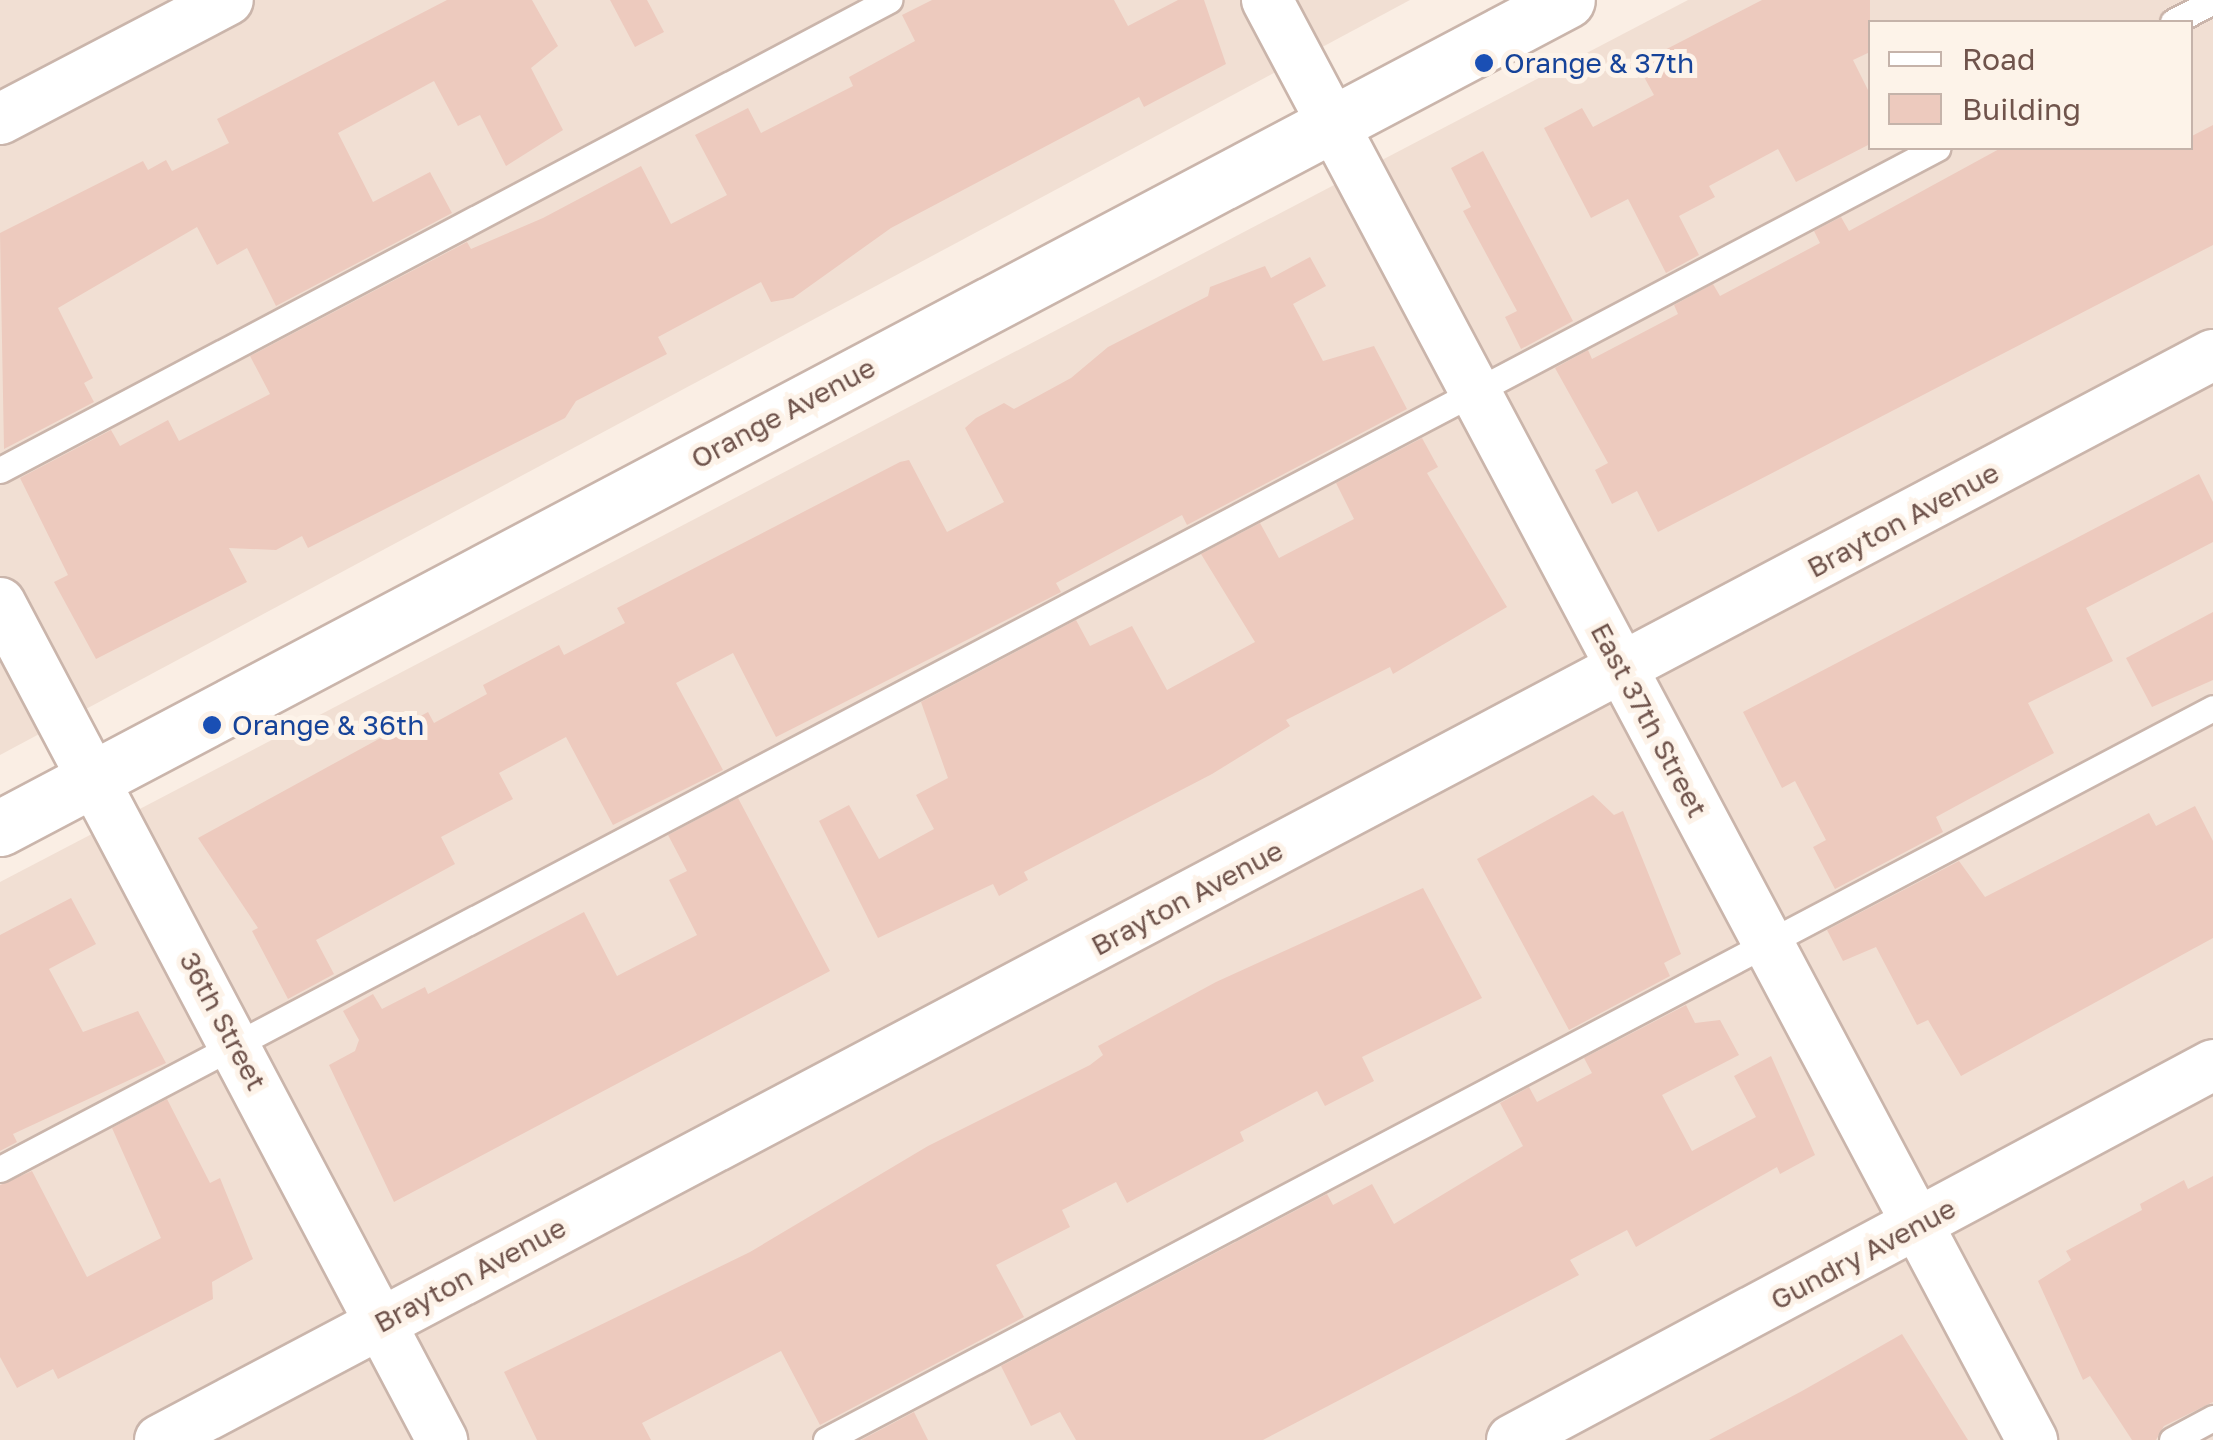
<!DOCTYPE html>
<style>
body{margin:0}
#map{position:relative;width:2213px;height:1440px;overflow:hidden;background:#faeee4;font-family:"Golos Text",sans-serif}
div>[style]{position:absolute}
.residential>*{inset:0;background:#f1dfd3}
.building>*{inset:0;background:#edcabe}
.roads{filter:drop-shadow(2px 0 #cab5ab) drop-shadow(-2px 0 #cab5ab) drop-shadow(0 2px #cab5ab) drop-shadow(0 -2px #cab5ab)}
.lane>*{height:25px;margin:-12.5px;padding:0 12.5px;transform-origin:12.5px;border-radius:12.5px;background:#fff}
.street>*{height:50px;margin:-25px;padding:0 25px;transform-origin:25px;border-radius:25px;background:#fff}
.secondary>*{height:55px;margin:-27.5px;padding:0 27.5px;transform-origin:27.5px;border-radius:27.5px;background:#fff}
.dots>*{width:28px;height:28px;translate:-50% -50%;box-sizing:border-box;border:5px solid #fdf3e9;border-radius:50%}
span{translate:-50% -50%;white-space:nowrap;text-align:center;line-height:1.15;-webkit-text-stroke:10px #fdf3e9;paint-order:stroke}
.transit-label{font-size:28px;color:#164399}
.left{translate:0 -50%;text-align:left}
.street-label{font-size:28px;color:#70544c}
.legend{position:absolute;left:1868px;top:20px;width:325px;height:130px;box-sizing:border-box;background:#fdf3e9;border:2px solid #c5b3aa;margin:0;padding:12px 18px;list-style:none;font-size:30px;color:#70544c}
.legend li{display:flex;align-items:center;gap:20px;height:50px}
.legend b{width:50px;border:2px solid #c5b3aa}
</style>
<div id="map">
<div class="residential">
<div style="clip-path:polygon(0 0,1410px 0,0 755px)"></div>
<div style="clip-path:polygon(evenodd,1688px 0,2213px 0,2213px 1440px,0 1440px,0 882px,1688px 0,1870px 22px,2190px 22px,2190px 148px,1870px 148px,1870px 22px)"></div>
</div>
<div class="building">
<div style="clip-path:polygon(447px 0,532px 0,558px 46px,531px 68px,563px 130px,506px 166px,480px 115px,458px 126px,434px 81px,338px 133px,373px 202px,430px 172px,452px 213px,276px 306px,247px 248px,217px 265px,197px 227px,58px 308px,93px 378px,84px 383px,94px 402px,4px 449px,0 233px,143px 161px,148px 170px,166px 160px,172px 171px,229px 143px,217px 119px)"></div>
<div style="clip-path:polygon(610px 0,647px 0,664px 32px,635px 47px)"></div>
<div style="clip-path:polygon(932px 0,1114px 0,1128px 26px,1178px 0,1204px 0,1226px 64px,1144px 107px,1139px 97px,891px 228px,793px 298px,771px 302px,761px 282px,658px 337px,667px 354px,576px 401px,565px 418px,308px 548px,302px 536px,276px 550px,229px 548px,247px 582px,96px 659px,54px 582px,68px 575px,20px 478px,111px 430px,120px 446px,168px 420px,179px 441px,270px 394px,250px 356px,467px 242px,471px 249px,543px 218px,641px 166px,671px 224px,727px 195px,695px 135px,748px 108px,761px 133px,853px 86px,849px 77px,915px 41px,902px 15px)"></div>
<div style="clip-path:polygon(1762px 0,1870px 0,1870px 52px,1853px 60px,1870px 94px,1870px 144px,1796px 182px,1778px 149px,1709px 186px,1715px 197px,1679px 216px,1699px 255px,1666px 273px,1628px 199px,1591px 218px,1544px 128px,1582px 108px,1593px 127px,1654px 95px,1643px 75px,1656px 68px,1651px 57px)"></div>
<div style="clip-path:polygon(2213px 125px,2213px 245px,1658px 532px,1637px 491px,1612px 504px,1595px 470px,1608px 463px,1555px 368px,1588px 350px,1592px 359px,1678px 314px,1674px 305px,1713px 284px,1720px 296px,1820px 243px,1814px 231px,1841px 217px,1849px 231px,2001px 148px,2190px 148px,2190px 137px)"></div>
<div style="clip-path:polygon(1483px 151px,1573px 321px,1521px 349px,1505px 317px,1517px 311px,1463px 211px,1471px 207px,1451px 168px)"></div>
<div style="clip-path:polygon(1310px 257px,1326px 286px,1293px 304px,1323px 361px,1374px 346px,1407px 409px,1187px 525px,1182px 515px,1056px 583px,1061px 592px,776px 737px,733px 653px,676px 683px,723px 770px,613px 825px,566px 737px,499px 773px,513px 799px,441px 837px,455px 864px,316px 940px,334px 974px,288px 999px,252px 931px,258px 928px,198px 838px,428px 712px,434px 723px,487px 694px,483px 685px,559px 645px,564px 655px,625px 623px,617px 608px,900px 462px,909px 460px,947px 532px,1004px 502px,965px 428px,976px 418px,1004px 403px,1014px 409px,1071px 378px,1108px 347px,1208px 296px,1210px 287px,1265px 266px,1271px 278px)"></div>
<div style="clip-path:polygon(1422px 438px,1438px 467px,1427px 473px,1507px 607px,1393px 674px,1390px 667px,1286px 720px,1290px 726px,1212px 774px,1024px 872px,1028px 880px,999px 896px,993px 884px,878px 938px,819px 821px,849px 805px,879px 859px,934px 829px,916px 795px,948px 778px,921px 702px,1076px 620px,1090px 646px,1132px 626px,1167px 690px,1255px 642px,1201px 554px,1260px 523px,1279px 558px,1354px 519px,1336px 483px)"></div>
<div style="clip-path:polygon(2199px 474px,2213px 502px,2213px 542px,2086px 608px,2113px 661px,2028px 703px,2054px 753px,1936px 817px,1943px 832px,1835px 889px,1813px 847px,1826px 840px,1795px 781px,1782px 788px,1743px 712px)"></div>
<div style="clip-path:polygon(2213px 612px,2213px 680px,2152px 707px,2126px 658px)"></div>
<div style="clip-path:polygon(1593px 795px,1614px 815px,1623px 811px,1681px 954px,1664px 963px,1670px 976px,1569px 1030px,1477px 859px)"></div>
<div style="clip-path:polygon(738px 798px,830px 971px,394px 1202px,329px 1065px,355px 1051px,359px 1040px,343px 1011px,373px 994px,382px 1009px,425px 987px,428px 994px,584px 912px,617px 976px,697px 935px,669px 880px,687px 871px,668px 835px)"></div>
<div style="clip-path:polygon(2195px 806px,2213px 841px,2213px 938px,1961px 1076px,1928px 1020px,1917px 1025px,1876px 947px,1843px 961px,1827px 930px,1959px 861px,1985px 897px,2149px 813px,2156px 826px)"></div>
<div style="clip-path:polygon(1423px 888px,1482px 998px,1362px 1057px,1374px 1081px,1325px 1106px,1317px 1091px,1240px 1132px,1244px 1141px,1127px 1203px,1116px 1182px,1062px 1210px,1070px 1227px,996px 1265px,1024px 1317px,820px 1425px,781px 1351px,642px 1423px,651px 1440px,537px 1440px,504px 1372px,750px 1252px,928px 1146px,1090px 1065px,1103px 1055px,1098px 1046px,1216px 982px)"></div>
<div style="clip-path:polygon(71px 898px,96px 944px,49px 969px,83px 1032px,138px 1011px,166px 1063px,13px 1134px,17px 1142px,0 1151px,0 935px)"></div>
<div style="clip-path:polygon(1686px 1005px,1695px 1023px,1720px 1020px,1739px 1055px,1662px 1095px,1692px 1151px,1756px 1117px,1734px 1076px,1771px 1056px,1815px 1155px,1780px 1174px,1777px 1167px,1636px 1247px,1627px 1230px,1570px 1260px,1579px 1275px,1263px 1440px,1076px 1440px,1060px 1412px,1031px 1426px,1001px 1366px,1327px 1194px,1333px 1205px,1372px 1184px,1394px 1224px,1523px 1146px,1500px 1103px,1529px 1087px,1537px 1102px,1592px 1073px,1584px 1058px)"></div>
<div style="clip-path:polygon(167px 1099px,210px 1183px,220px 1178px,253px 1259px,212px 1282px,213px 1299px,58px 1379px,53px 1369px,17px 1388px,0 1357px,0 1185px,32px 1171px,87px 1277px,161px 1238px,112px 1128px)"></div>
<div style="clip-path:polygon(2213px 1176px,2213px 1402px,2164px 1426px,2156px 1440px,2132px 1440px,2090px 1376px,2083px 1380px,2038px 1281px,2071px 1260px,2066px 1251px,2142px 1210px,2140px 1204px,2184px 1180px,2188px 1189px)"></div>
<div style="clip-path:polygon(1902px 1334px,1968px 1440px,1709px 1440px,1802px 1391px)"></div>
<div style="clip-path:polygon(914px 1412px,928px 1440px,861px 1440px)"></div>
</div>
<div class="roads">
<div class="lane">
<div style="left:2173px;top:22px;width:45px;rotate:-27.7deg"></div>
<div style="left:0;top:470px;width:1006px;rotate:-27.86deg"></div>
<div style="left:0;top:1169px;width:2190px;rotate:-27.79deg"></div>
<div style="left:826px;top:1440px;width:1568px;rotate:-27.82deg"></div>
<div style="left:2172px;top:1440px;width:47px;rotate:-28.2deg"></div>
</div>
<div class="street">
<div style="left:1267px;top:0;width:1631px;rotate:62.02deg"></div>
<div style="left:0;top:119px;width:257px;rotate:-27.6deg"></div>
<div style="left:0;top:603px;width:947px;rotate:62.16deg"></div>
<div style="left:160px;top:1440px;width:2322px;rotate:-27.86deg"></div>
<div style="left:1512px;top:1440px;width:795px;rotate:-28.14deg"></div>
</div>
<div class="secondary">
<div style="left:0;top:828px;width:1772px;rotate:-27.85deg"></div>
</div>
</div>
<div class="dots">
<div style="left:1484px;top:63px;background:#1a4fb4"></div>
<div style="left:212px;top:725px;background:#1a4fb4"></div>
</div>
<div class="transit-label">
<span class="left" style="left:1504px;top:63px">Orange &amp; 37th</span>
<span class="left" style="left:232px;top:725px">Orange &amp; 36th</span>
</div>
<div class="street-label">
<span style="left:783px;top:413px;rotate:-28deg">Orange Avenue</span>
<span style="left:1903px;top:520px;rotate:-28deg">Brayton Avenue</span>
<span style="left:1649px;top:720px;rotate:62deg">East 37th Street</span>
<span style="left:1187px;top:898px;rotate:-28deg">Brayton Avenue</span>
<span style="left:223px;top:1021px;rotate:62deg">36th Street</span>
<span style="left:1863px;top:1254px;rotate:-28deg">Gundry Avenue</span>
<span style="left:470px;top:1275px;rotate:-28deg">Brayton Avenue</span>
</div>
<ul class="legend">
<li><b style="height:12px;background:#fff"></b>Road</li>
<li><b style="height:28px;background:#edcabe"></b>Building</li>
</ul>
</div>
